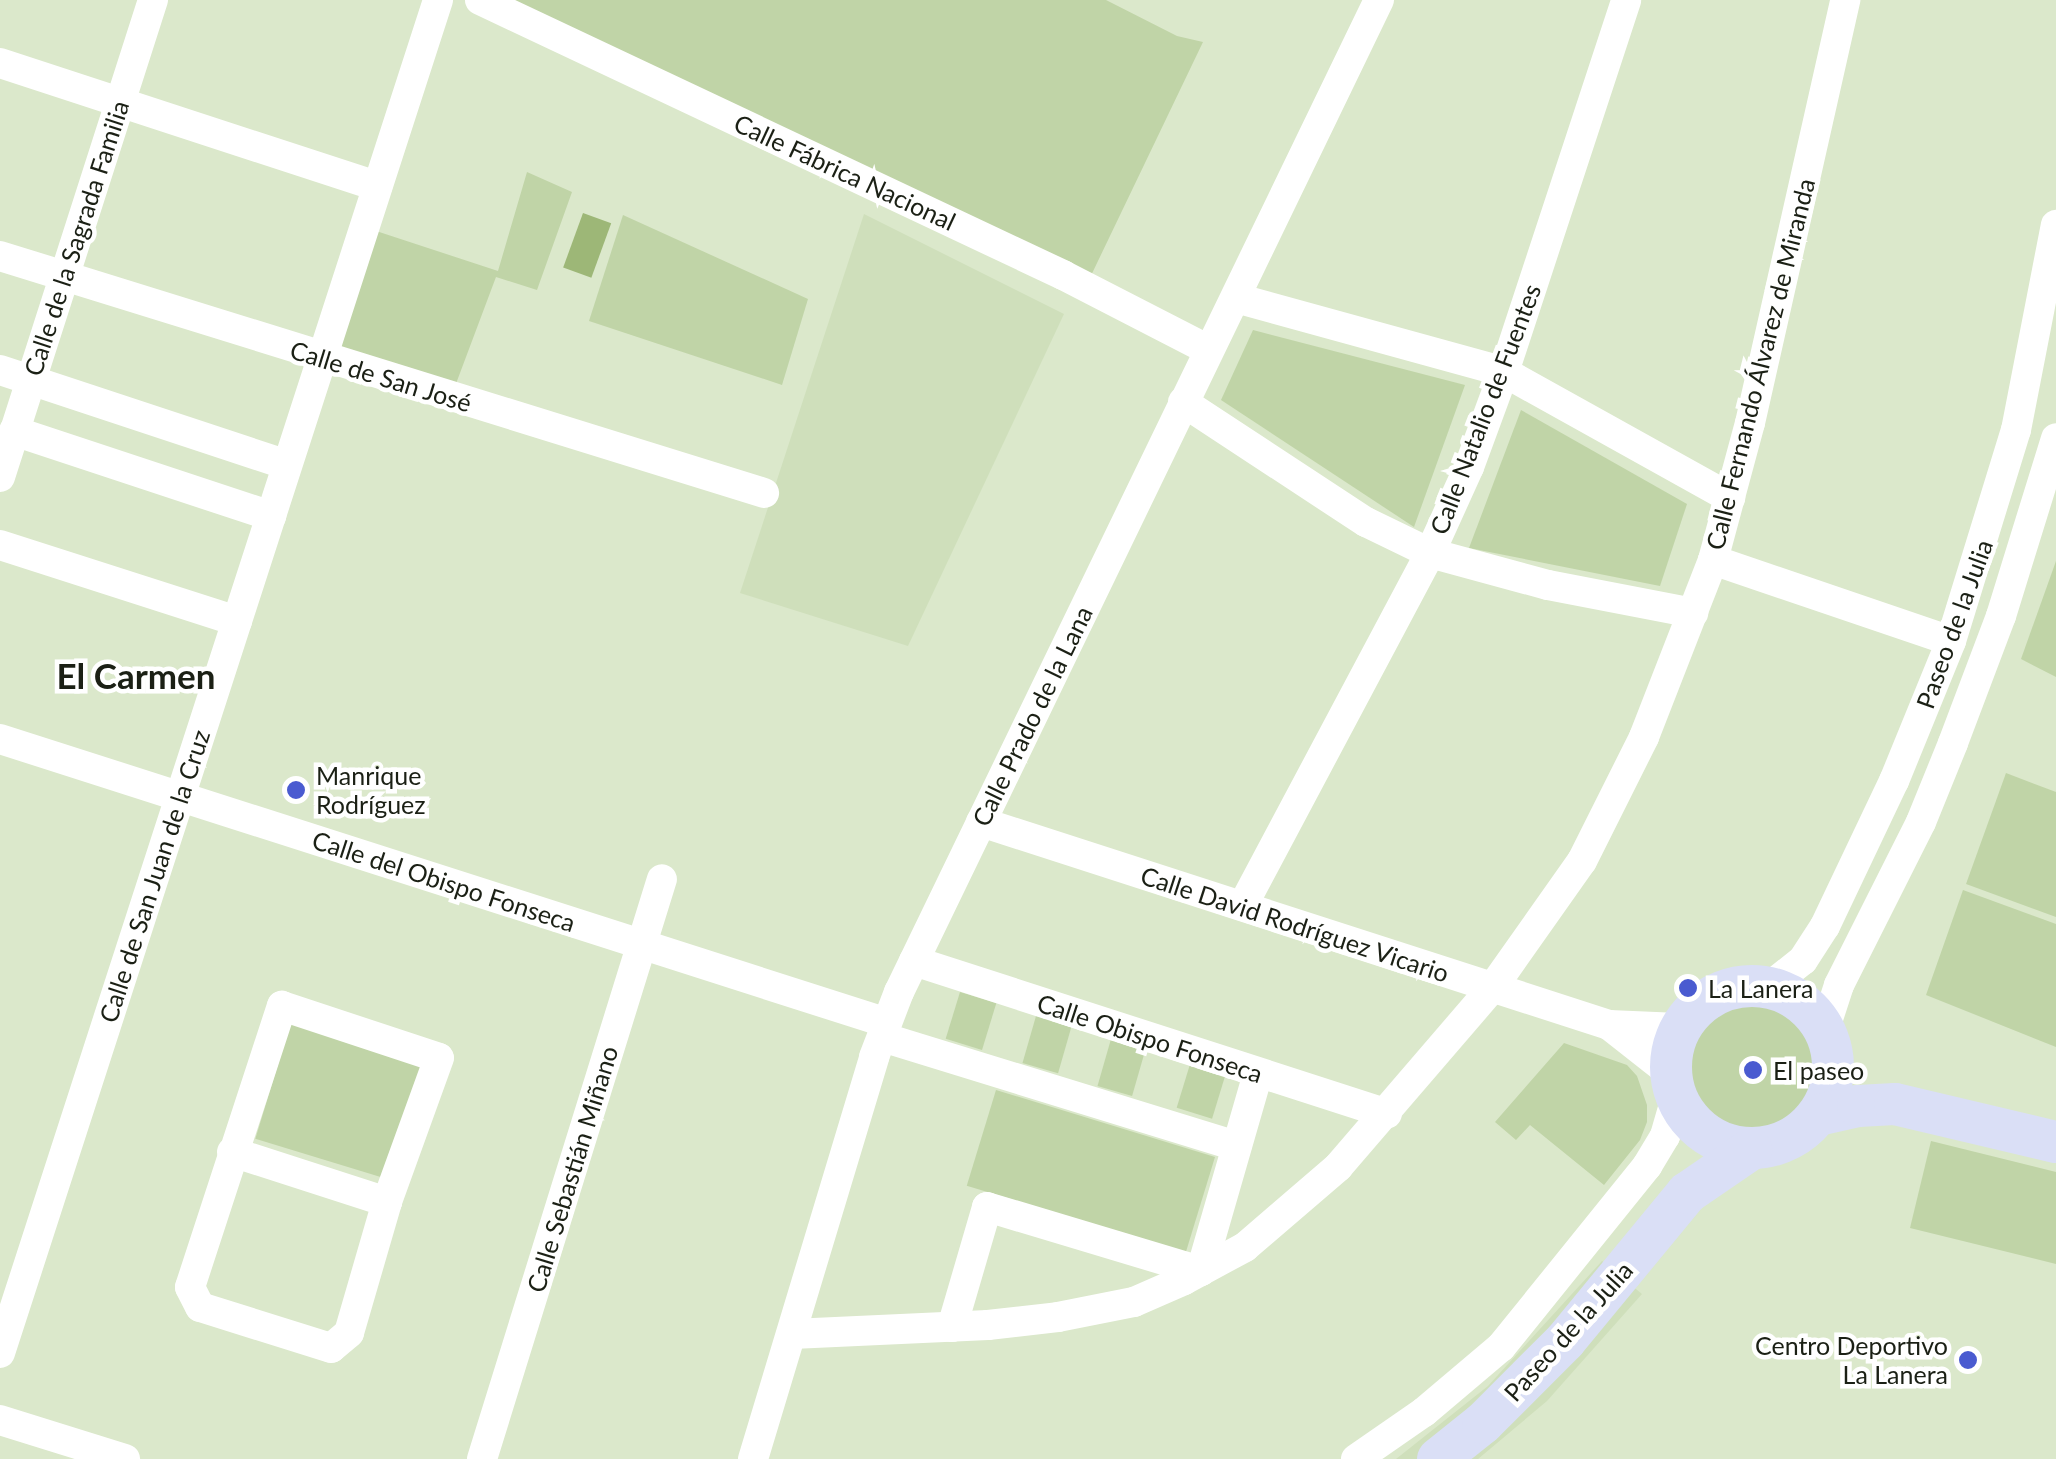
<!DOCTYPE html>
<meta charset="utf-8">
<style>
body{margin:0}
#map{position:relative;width:2056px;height:1459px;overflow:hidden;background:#dbe8cb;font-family:Lato,sans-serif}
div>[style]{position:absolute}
.built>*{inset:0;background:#cfdfbb}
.green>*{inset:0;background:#c0d4a7;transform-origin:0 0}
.round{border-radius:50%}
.water>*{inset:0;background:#9db777;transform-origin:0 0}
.street>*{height:30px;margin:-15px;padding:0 15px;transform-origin:15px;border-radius:15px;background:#fff}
.secondary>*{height:42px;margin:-21px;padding:0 21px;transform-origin:21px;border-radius:21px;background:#dadff6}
.secondary>.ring{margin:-21px;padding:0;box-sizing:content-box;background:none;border:42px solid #dadff6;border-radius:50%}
.dots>*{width:28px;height:28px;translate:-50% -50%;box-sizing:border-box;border:5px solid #fff;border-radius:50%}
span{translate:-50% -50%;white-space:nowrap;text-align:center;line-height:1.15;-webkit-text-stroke:9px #fff;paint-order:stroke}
.street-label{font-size:25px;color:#1b2015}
.poi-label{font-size:25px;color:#1b2015}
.left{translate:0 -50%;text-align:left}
.right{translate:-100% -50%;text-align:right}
.district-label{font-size:35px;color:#1b2015;font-weight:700}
</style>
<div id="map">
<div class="built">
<div style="clip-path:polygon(864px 214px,1064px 314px,908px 646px,740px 593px)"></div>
<div style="clip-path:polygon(1602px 1261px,1642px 1294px,1547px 1401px,1478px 1459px,1396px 1459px,1488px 1386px)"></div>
</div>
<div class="green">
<div style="clip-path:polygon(480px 0,1106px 0,1177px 36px,1203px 42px,1086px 286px)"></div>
<div style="clip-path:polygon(527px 172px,572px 192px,537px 290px,496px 277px,451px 397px,322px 357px,364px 227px,498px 271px)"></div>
<div style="clip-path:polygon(623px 215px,808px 299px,782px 385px,589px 321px)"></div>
<div style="clip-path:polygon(1253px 330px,1465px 385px,1414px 527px,1221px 400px)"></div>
<div style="clip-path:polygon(1521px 410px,1687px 504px,1660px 586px,1469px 548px)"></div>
<div style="clip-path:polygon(2056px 561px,2056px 677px,2021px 659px)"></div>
<div style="clip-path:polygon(2006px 773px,2056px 792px,2056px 917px,1966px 884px)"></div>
<div style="clip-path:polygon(1963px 890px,2056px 924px,2056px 1047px,1926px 995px)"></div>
<div class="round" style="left:1671px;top:986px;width:162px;height:162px"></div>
<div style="left:960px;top:992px;width:38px;height:49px;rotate:17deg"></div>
<div style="left:1036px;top:1016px;width:37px;height:49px;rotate:16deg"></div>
<div style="left:291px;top:1022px;width:137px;height:122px;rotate:17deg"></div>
<div style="left:1111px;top:1039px;width:36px;height:49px;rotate:16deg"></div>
<div style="clip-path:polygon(1564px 1043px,1627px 1065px,1637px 1076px,1647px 1105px,1647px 1122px,1640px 1140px,1604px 1185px,1530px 1125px,1516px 1140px,1495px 1122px)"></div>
<div style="left:1191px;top:1061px;width:37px;height:49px;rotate:17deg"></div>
<div style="left:996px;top:1090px;width:229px;height:100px;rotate:17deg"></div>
<div style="clip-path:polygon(1931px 1141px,2056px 1172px,2056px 1264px,1910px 1228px)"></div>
</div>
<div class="water">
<div style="left:583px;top:213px;width:30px;height:58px;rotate:20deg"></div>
</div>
<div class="street">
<div style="left:480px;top:0;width:645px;rotate:25.25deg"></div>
<div style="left:1063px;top:275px;width:162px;rotate:27.2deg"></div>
<div style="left:0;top:63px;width:397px;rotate:18.1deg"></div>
<div style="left:0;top:256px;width:800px;rotate:17.23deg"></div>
<div style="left:1236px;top:298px;width:278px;rotate:15.4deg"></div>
<div style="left:1504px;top:372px;width:259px;rotate:29.1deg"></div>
<div style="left:0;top:370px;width:302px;rotate:18.3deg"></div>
<div style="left:1183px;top:402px;width:219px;rotate:33.3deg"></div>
<div style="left:1366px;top:522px;width:71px;rotate:25.8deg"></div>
<div style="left:1430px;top:553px;width:122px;rotate:15.2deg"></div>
<div style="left:1548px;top:585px;width:148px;rotate:10.9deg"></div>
<div style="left:14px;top:431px;width:271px;rotate:18.3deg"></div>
<div style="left:0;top:477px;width:501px;rotate:-72.22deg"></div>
<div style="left:0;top:545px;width:249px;rotate:17.8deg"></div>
<div style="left:1713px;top:560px;width:251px;rotate:18.8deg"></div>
<div style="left:0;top:739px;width:931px;rotate:17.75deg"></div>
<div style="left:981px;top:822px;width:660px;rotate:17.91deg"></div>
<div style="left:1609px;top:1025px;width:70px;rotate:2.5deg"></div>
<div style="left:1243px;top:905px;width:399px;rotate:-62deg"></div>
<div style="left:1430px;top:553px;width:94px;rotate:-65.6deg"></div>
<div style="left:1469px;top:467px;width:101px;rotate:-69.8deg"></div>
<div style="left:1504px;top:372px;width:391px;rotate:-71.8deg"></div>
<div style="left:914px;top:961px;width:497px;rotate:17.9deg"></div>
<div style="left:1769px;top:987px;width:43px;rotate:-38.5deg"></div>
<div style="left:1803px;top:960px;width:40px;rotate:-57.1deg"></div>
<div style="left:1825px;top:926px;width:161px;rotate:-64.6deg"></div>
<div style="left:1894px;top:781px;width:151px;rotate:-67.8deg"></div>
<div style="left:1951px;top:641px;width:221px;rotate:-72.9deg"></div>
<div style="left:2016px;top:430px;width:209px;rotate:-79deg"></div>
<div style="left:282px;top:1006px;width:165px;rotate:18.3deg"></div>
<div style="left:439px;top:1058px;width:153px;rotate:109.9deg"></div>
<div style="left:387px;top:1202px;width:136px;rotate:106.2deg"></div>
<div style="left:349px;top:1333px;width:23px;rotate:140deg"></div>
<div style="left:331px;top:1348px;width:137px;rotate:-162.6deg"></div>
<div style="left:200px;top:1307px;width:22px;rotate:-117deg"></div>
<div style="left:190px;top:1287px;width:296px;rotate:-71.9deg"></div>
<div style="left:1609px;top:1025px;width:78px;rotate:38.2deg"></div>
<div style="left:1824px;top:1031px;width:48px;rotate:-71.9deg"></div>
<div style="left:1839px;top:985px;width:182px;rotate:-63.3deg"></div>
<div style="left:1921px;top:822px;width:85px;rotate:-67.9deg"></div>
<div style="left:1953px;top:743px;width:136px;rotate:-69.3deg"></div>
<div style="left:2001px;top:616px;width:186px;rotate:-72.8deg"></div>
<div style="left:882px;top:1037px;width:371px;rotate:17.1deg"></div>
<div style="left:232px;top:1152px;width:163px;rotate:17.9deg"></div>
<div style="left:952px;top:1327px;width:125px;rotate:-73.7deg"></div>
<div style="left:987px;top:1207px;width:223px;rotate:16.7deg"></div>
<div style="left:1201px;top:1271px;width:206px;rotate:-73.9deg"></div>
<div style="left:792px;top:1334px;width:196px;rotate:-2.6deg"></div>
<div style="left:988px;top:1325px;width:70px;rotate:-6.5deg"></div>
<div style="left:1058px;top:1317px;width:77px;rotate:-11.2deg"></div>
<div style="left:1134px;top:1302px;width:55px;rotate:-23.7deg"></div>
<div style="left:1184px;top:1280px;width:69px;rotate:-28.4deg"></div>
<div style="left:1245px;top:1247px;width:123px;rotate:-40.7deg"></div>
<div style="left:1338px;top:1167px;width:238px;rotate:-49.3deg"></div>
<div style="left:1493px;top:987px;width:154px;rotate:-54.8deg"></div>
<div style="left:1582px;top:861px;width:139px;rotate:-63.4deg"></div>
<div style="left:1644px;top:737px;width:190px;rotate:-68.7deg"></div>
<div style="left:1713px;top:560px;width:142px;rotate:-74.9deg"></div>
<div style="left:1750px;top:423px;width:434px;rotate:-77.3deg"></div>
<div style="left:0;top:1353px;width:1422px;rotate:-72.06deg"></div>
<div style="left:0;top:1420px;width:131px;rotate:17.3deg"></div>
<div style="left:482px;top:1459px;width:607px;rotate:-72.76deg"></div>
<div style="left:753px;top:1459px;width:420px;rotate:-73.2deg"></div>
<div style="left:874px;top:1057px;width:70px;rotate:-69deg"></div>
<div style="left:899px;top:992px;width:1102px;rotate:-64.18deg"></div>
<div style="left:1356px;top:1459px;width:83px;rotate:-34.7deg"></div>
<div style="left:1424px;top:1412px;width:101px;rotate:-40.2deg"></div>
<div style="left:1501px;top:1347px;width:233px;rotate:-51.1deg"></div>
<div style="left:1647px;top:1166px;width:35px;rotate:-59deg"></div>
<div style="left:1665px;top:1136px;width:40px;rotate:-74deg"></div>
</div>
<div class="secondary">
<div class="ring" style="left:1671px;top:986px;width:120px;height:120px"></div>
<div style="left:1818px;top:1115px;width:41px;rotate:-12.7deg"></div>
<div style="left:1858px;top:1106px;width:37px;rotate:-3deg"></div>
<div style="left:1895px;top:1104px;width:165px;rotate:13.3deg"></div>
<div style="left:1438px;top:1459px;width:58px;rotate:-38.7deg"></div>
<div style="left:1483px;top:1423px;width:116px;rotate:-45deg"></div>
<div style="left:1565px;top:1341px;width:192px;rotate:-50.5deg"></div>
<div style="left:1687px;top:1193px;width:78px;rotate:-34.5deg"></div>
</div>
<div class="dots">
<div style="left:296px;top:790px;background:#4a5bd0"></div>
<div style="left:1688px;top:988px;background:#4a5bd0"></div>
<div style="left:1753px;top:1070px;background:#4a5bd0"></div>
<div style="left:1968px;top:1360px;background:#4a5bd0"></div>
</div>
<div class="street-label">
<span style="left:845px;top:172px;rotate:25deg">Calle Fábrica Nacional</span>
<span style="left:76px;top:238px;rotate:-72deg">Calle de la Sagrada Familia</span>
<span style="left:1760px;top:364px;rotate:-76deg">Calle Fernando Álvarez de Miranda</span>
<span style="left:381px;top:376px;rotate:17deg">Calle de San José</span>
<span style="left:1485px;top:409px;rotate:-69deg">Calle Natalio de Fuentes</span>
<span style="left:1954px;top:624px;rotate:-70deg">Paseo de la Julia</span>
<span style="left:1032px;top:716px;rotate:-64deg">Calle Prado de la Lana</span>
<span style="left:154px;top:876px;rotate:-72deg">Calle de San Juan de la Cruz</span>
<span style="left:444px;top:881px;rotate:18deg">Calle del Obispo Fonseca</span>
<span style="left:1295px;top:924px;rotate:18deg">Calle David Rodríguez Vicario</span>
<span style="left:1150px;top:1038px;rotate:18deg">Calle Obispo Fonseca</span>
<span style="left:572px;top:1169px;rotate:-73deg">Calle Sebastián Miñano</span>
<span style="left:1568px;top:1331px;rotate:-48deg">Paseo de la Julia</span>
</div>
<div class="poi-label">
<span class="left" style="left:316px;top:790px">Manrique<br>Rodríguez</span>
<span class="left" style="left:1708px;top:988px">La Lanera</span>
<span class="left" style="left:1773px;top:1070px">El paseo</span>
<span class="right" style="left:1948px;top:1360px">Centro Deportivo<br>La Lanera</span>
</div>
<div class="district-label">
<span style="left:136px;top:675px">El Carmen</span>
</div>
</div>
